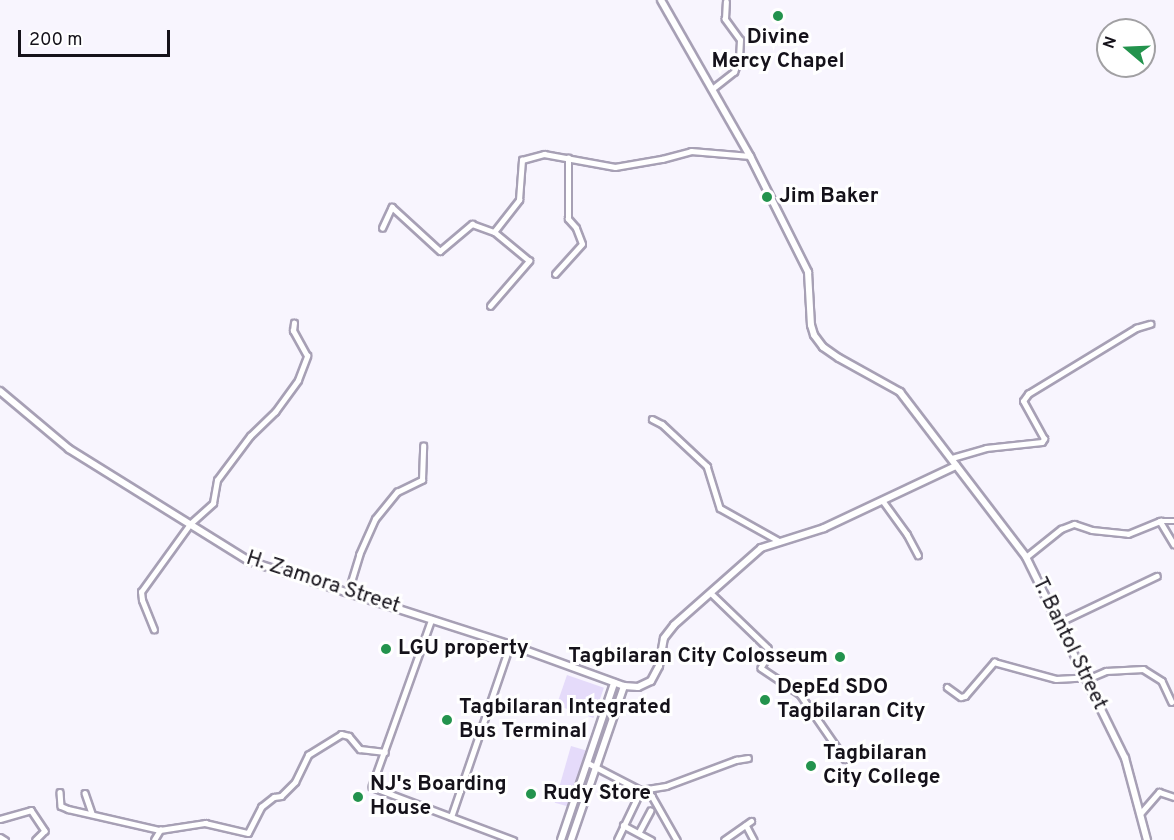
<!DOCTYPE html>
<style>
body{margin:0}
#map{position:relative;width:1174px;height:840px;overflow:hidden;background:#f8f5fe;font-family:Overpass,sans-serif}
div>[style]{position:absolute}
.green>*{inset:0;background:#e5dbfa;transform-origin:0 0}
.roads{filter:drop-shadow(2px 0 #a7a0b5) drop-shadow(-2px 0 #a7a0b5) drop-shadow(0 2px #a7a0b5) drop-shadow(0 -2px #a7a0b5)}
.street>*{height:4.5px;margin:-2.25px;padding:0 2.25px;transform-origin:2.25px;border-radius:2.25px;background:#fff}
.secondary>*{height:6px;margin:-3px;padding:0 3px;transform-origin:3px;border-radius:3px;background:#fff}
.dots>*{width:16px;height:16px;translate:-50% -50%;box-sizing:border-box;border:3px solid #fff;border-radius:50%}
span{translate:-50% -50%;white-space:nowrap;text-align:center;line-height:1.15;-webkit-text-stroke:6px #fff;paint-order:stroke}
.poi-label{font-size:21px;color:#15121a;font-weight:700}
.left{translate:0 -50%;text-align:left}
.right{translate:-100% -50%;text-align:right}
.street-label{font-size:21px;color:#15121a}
.north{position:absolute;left:1096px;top:18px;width:60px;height:60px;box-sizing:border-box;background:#fff;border:2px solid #a1a0a3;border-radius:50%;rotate:289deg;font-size:16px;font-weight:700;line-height:24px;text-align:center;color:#15121a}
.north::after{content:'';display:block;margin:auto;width:21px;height:27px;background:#23934d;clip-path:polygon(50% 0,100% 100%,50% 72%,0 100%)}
.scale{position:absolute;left:18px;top:30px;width:152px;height:27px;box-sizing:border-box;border:3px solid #15121a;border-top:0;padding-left:8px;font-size:18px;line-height:21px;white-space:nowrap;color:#15121a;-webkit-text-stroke:4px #fff;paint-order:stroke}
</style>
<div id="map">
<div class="green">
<div style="left:567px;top:675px;width:39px;height:32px;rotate:19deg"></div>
<div style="left:571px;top:746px;width:15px;height:59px;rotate:16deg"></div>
</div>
<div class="roads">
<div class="street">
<div style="left:712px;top:89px;width:28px;rotate:-38deg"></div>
<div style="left:734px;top:72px;width:14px;rotate:-69deg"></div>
<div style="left:739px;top:59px;width:19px;rotate:-87deg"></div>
<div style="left:740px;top:40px;width:26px;rotate:-126deg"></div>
<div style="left:725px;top:19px;width:17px;rotate:-87deg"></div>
<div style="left:382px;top:228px;width:23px;rotate:-65deg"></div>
<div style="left:392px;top:207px;width:65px;rotate:42.5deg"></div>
<div style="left:440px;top:251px;width:42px;rotate:-40.2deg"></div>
<div style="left:472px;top:224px;width:23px;rotate:20deg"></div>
<div style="left:555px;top:274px;width:40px;rotate:-48deg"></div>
<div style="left:582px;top:244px;width:17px;rotate:-111deg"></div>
<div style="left:576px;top:228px;width:12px;rotate:-132deg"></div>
<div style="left:568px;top:219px;width:61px;rotate:-90deg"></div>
<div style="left:490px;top:306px;width:60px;rotate:-49.1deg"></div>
<div style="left:529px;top:261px;width:45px;rotate:-140.4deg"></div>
<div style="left:494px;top:232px;width:41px;rotate:-52deg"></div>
<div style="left:519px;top:200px;width:40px;rotate:-85.7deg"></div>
<div style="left:522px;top:160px;width:23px;rotate:-15deg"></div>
<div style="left:544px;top:154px;width:72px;rotate:10.4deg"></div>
<div style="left:615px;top:167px;width:48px;rotate:-9.7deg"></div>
<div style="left:662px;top:159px;width:30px;rotate:-15deg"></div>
<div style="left:691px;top:151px;width:59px;rotate:4.8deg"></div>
<div style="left:652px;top:419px;width:11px;rotate:27deg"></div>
<div style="left:662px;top:424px;width:62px;rotate:43deg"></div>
<div style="left:707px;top:466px;width:44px;rotate:72.8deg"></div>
<div style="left:720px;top:508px;width:68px;rotate:29.2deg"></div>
<div style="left:952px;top:458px;width:35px;rotate:-16deg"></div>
<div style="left:986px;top:448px;width:56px;rotate:-6.1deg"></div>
<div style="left:1042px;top:442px;width:4px;rotate:-56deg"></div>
<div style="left:1044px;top:439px;width:43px;rotate:-118.9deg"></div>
<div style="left:1023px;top:401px;width:9px;rotate:-54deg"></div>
<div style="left:1028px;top:394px;width:127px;rotate:-31.4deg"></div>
<div style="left:1136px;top:328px;width:15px;rotate:-16deg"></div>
<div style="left:883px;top:501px;width:41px;rotate:54deg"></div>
<div style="left:907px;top:534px;width:24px;rotate:62deg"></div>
<div style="left:1160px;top:521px;width:27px;rotate:59deg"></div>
<div style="left:1026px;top:557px;width:45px;rotate:-38.7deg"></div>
<div style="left:1061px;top:529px;width:14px;rotate:-21deg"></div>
<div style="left:1074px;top:524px;width:19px;rotate:18deg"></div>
<div style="left:1092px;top:530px;width:36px;rotate:6deg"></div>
<div style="left:1128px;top:534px;width:35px;rotate:-22deg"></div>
<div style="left:1160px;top:521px;width:14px"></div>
<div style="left:348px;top:592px;width:39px;rotate:-73deg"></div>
<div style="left:359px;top:555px;width:39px;rotate:-66deg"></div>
<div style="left:375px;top:519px;width:35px;rotate:-51deg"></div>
<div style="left:397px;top:492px;width:28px;rotate:-26deg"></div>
<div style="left:422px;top:480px;width:34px;rotate:-88deg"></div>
<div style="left:711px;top:593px;width:79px;rotate:44deg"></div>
<div style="left:768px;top:648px;width:7px;rotate:82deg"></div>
<div style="left:769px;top:655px;width:15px;rotate:122deg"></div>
<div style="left:761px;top:668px;width:47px;rotate:33.7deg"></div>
<div style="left:800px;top:694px;width:79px;rotate:55.3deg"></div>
<div style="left:432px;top:619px;width:178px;rotate:109.7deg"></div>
<div style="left:372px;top:787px;width:151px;rotate:20.6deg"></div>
<div style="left:1060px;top:622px;width:107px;rotate:-25.4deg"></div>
<div style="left:154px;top:630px;width:32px;rotate:-112deg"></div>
<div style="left:142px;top:600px;width:8px;rotate:-97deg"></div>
<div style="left:141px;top:592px;width:84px;rotate:-54.2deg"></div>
<div style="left:190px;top:524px;width:31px;rotate:-42deg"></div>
<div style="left:213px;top:503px;width:23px;rotate:-80deg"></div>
<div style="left:217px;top:480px;width:55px;rotate:-53.1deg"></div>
<div style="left:250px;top:436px;width:35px;rotate:-44deg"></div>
<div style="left:275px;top:412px;width:39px;rotate:-54deg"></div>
<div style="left:298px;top:380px;width:26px;rotate:-69deg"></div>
<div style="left:307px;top:356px;width:29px;rotate:-119deg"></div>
<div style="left:293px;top:331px;width:8px;rotate:-83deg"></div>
<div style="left:947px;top:687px;width:17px;rotate:36deg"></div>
<div style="left:961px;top:697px;width:4px;rotate:-14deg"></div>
<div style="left:965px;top:696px;width:45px;rotate:-49.5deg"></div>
<div style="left:994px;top:662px;width:64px;rotate:15.3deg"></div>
<div style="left:1056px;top:679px;width:36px;rotate:-3deg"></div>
<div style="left:1092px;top:677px;width:15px;rotate:-23deg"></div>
<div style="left:1106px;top:671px;width:37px;rotate:-3deg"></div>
<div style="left:1143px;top:669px;width:22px;rotate:32deg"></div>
<div style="left:1162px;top:681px;width:23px;rotate:65deg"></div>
<div style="left:588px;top:763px;width:72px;rotate:27.3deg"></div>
<div style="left:652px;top:796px;width:51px;rotate:60.4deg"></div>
<div style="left:60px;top:792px;width:14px;rotate:86deg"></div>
<div style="left:61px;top:806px;width:8px;rotate:23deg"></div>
<div style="left:68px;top:809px;width:94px;rotate:12.9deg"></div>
<div style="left:85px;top:793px;width:21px;rotate:71deg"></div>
<div style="left:1140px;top:814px;width:29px;rotate:-49deg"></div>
<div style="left:1159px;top:792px;width:16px;rotate:18deg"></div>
<div style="left:451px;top:817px;width:182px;rotate:-71.1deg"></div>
<div style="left:0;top:819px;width:32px;rotate:-16deg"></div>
<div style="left:31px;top:810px;width:25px;rotate:56deg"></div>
<div style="left:45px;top:831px;width:13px;rotate:135deg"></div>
<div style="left:623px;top:825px;width:32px;rotate:28deg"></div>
<div style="left:746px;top:825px;width:17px;rotate:62deg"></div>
<div style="left:639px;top:832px;width:24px;rotate:-62deg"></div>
<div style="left:0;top:837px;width:6px;rotate:31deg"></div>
<div style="left:154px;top:840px;width:12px;rotate:-59deg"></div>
<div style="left:160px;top:830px;width:46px;rotate:-8.8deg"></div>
<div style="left:205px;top:823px;width:44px;rotate:13.1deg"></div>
<div style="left:248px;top:833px;width:29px;rotate:-63deg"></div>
<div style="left:261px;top:807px;width:16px;rotate:-38deg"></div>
<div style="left:274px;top:797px;width:7px;rotate:-8deg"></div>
<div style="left:281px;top:796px;width:20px;rotate:-45deg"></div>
<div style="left:295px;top:782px;width:30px;rotate:-64deg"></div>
<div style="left:308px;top:755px;width:39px;rotate:-32deg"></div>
<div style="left:341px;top:734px;width:8px;rotate:14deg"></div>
<div style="left:349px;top:736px;width:17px;rotate:50deg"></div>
<div style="left:360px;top:749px;width:25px;rotate:7deg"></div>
<div style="left:617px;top:840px;width:55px;rotate:-64.4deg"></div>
<div style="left:641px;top:790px;width:25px;rotate:-9deg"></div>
<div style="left:666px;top:786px;width:75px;rotate:-20.4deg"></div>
<div style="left:736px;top:760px;width:12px;rotate:-9deg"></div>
<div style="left:724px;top:840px;width:33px;rotate:-35deg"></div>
</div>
<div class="secondary">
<div style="left:661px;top:0;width:180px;rotate:60.3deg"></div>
<div style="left:750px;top:156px;width:130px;rotate:63.4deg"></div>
<div style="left:808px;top:272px;width:53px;rotate:86.8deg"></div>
<div style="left:811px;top:325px;width:10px;rotate:73deg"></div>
<div style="left:814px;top:335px;width:15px;rotate:53deg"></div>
<div style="left:823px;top:347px;width:19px;rotate:35deg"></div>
<div style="left:839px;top:358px;width:70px;rotate:29.1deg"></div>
<div style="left:900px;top:392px;width:208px;rotate:52.6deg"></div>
<div style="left:1026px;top:557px;width:224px;rotate:63.8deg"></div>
<div style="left:1125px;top:758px;width:85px;rotate:75deg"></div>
<div style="left:0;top:391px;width:90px;rotate:40deg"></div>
<div style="left:69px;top:449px;width:212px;rotate:31.9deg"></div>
<div style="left:249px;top:561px;width:278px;rotate:17.8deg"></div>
<div style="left:514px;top:646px;width:117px;rotate:20deg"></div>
<div style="left:624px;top:686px;width:14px;rotate:4deg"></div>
<div style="left:638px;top:687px;width:14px;rotate:-25deg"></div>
<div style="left:651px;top:681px;width:17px;rotate:-62deg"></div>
<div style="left:659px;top:666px;width:28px;rotate:-80deg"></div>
<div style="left:664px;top:638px;width:16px;rotate:-52deg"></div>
<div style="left:674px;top:625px;width:116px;rotate:-41.5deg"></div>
<div style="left:761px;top:548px;width:66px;rotate:-17.6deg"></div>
<div style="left:824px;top:528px;width:146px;rotate:-25.2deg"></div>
<div style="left:561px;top:840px;width:166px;rotate:-71.3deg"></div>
<div style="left:571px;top:840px;width:163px;rotate:-71deg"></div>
</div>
</div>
<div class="dots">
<div style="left:778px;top:16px;background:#23934d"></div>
<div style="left:767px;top:197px;background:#23934d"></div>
<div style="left:386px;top:649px;background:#23934d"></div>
<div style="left:840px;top:657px;background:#23934d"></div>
<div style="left:765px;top:700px;background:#23934d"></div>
<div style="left:447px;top:720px;background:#23934d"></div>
<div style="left:811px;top:766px;background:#23934d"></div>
<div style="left:531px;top:794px;background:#23934d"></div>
<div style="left:358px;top:797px;background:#23934d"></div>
</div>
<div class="poi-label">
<span style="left:778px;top:50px">Divine<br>Mercy Chapel</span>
<span class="left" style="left:779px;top:197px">Jim Baker</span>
<span class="left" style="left:398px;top:649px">LGU property</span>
<span class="right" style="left:828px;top:657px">Tagbilaran City Colosseum</span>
<span class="left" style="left:777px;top:700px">DepEd SDO<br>Tagbilaran City</span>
<span class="left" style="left:459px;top:720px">Tagbilaran Integrated<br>Bus Terminal</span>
<span class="left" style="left:823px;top:766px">Tagbilaran<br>City College</span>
<span class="left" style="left:370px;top:797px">NJ's Boarding<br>House</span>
<span class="left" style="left:543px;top:794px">Rudy Store</span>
</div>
<div class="street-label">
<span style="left:323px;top:583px;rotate:18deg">H. Zamora Street</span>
<span style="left:1069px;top:644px;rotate:64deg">T. Bantol Street</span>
</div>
<div class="north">N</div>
<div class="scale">200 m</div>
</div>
